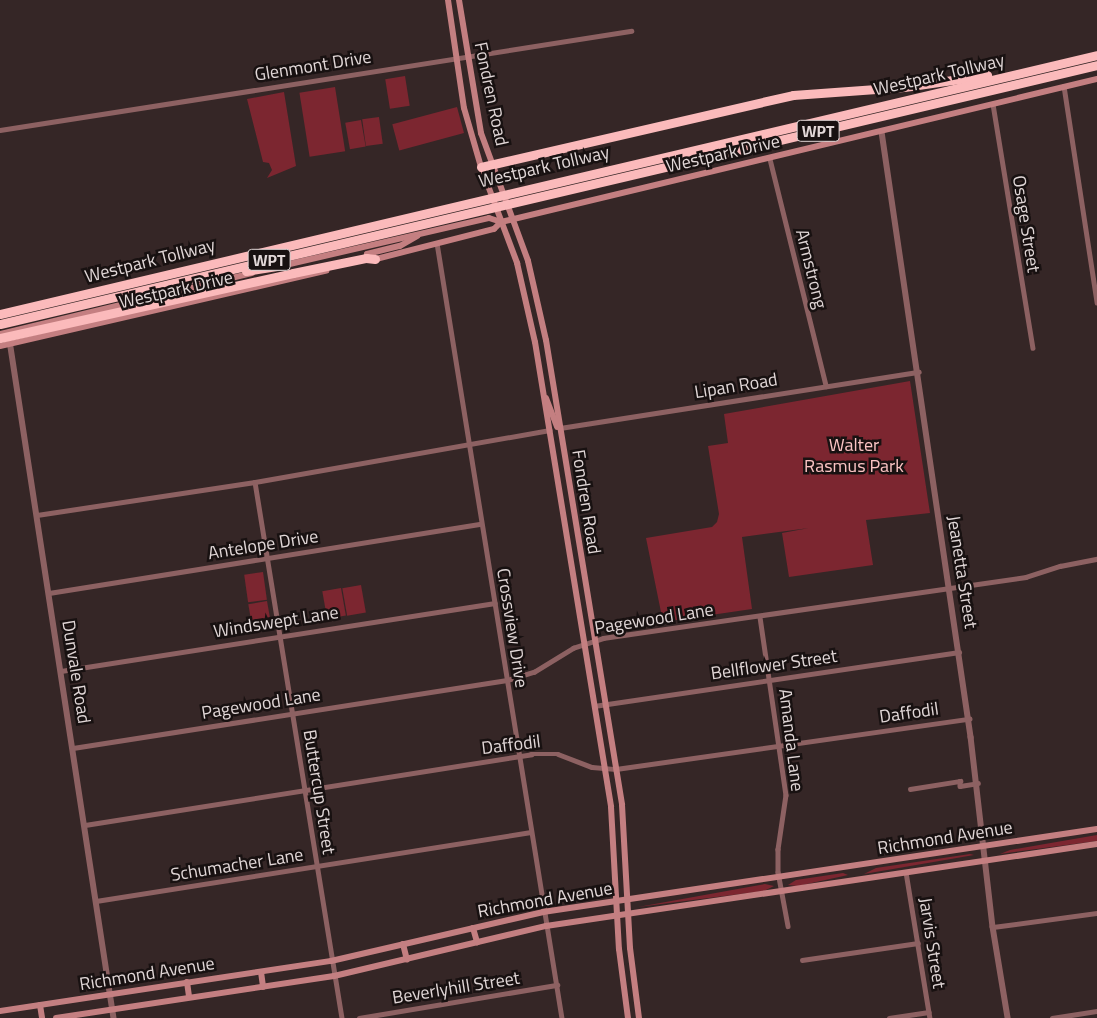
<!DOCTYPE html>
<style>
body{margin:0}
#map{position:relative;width:1097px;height:1018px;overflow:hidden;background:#352626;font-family:"Titillium Web",sans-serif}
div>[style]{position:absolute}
.green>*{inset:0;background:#7c2630;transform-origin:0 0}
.minor>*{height:4.5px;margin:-2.25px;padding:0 2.25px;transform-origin:2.25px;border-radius:2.25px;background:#8d6162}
.tertiary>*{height:5.5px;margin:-2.75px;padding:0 2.75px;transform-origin:2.75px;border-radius:2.75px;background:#8d6162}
.secondary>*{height:6px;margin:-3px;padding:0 3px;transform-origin:3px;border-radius:3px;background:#c47f81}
.motorway>*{height:9px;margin:-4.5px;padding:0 4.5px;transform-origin:4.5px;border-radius:4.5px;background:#fbbabb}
span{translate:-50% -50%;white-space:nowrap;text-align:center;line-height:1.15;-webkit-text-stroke:5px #181111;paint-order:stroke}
.shield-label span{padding:1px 4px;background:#181111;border:1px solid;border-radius:4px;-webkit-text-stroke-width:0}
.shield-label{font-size:16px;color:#e1d7d7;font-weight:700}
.street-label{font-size:18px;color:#e1d7d7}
.park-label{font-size:18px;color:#fbc4c4}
</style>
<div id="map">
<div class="green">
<div style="left:405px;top:76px;width:30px;height:20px;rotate:81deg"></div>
<div style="left:335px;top:87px;width:65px;height:36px;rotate:81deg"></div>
<div style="clip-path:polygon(284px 92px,296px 166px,267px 178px,272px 170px,269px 163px,263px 162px,247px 99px)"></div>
<div style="left:457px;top:107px;width:27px;height:67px;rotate:75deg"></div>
<div style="left:379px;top:117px;width:27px;height:17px;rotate:82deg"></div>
<div style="left:361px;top:120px;width:27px;height:16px;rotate:80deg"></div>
<div style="clip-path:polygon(910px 381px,930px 513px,866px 520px,873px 565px,789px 577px,782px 533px,809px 528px,742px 537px,752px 609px,663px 622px,646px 538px,712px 527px,717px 522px,719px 514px,708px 446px,728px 443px,724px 414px)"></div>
<div style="left:263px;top:572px;width:28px;height:19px;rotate:82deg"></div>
<div style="left:361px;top:585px;width:28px;height:19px;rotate:80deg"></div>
<div style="left:341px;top:588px;width:28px;height:19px;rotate:80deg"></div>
<div style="left:267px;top:601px;width:28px;height:19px;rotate:80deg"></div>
<div style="clip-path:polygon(1097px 835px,1097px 841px,1000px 854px,1010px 850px)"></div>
<div style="clip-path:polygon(970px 854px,974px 855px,864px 874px,876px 868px)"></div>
<div style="clip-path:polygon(843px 873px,848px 875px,798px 886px,788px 885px,796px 880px)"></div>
<div style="clip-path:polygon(765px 884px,774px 886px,764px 891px,638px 907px)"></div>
</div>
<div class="minor">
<div style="left:1064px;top:86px;width:219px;rotate:81.3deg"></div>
<div style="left:993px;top:104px;width:247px;rotate:80.7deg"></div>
<div style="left:0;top:130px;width:639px;rotate:-8.92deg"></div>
<div style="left:770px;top:159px;width:234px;rotate:76.1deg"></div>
<div style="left:437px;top:243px;width:785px;rotate:80.84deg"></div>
<div style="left:560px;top:428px;width:363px;rotate:-8.9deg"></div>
<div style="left:255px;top:482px;width:543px;rotate:80.78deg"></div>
<div style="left:37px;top:515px;width:220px;rotate:-8.6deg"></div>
<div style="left:255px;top:482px;width:299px;rotate:-10deg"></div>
<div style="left:49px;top:593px;width:437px;rotate:-9.1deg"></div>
<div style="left:760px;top:617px;width:180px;rotate:81.7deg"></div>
<div style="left:786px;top:795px;width:55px;rotate:98.4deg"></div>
<div style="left:778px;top:849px;width:23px;rotate:90deg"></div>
<div style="left:778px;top:872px;width:55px;rotate:79.5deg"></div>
<div style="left:61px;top:671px;width:439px;rotate:-8.9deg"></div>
<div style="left:594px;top:706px;width:369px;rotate:-8.4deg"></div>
<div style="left:73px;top:748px;width:439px;rotate:-8.9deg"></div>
<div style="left:507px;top:680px;width:28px;rotate:-17deg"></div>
<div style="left:534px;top:672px;width:46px;rotate:-31.6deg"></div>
<div style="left:573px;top:648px;width:32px;rotate:-18deg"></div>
<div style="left:603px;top:638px;width:427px;rotate:-8.2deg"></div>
<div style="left:1026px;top:577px;width:36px;rotate:-18deg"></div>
<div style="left:1060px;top:566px;width:38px;rotate:-11deg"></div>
<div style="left:910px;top:789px;width:51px;rotate:-9.1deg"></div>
<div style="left:960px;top:781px;width:5px;rotate:90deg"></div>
<div style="left:960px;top:786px;width:18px;rotate:-9deg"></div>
<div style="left:85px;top:825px;width:452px;rotate:-9deg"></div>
<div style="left:531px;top:754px;width:27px"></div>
<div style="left:558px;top:754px;width:36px;rotate:21deg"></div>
<div style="left:592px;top:767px;width:24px;rotate:5deg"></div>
<div style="left:616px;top:769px;width:357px;rotate:-8.1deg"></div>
<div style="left:906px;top:872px;width:148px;rotate:80.7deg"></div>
<div style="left:96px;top:901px;width:440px;rotate:-9deg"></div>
<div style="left:993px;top:927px;width:105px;rotate:-7.7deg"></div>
<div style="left:802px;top:960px;width:117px;rotate:-8.3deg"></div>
<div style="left:359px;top:1018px;width:201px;rotate:-9.5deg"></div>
<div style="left:889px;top:1018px;width:40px;rotate:-8.5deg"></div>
<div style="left:1052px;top:1018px;width:46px;rotate:-8.8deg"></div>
</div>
<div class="tertiary">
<div style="left:882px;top:132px;width:612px;rotate:81.63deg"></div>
<div style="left:971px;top:737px;width:191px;rotate:83.4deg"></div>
<div style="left:993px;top:927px;width:92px;rotate:80.6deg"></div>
<div style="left:10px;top:341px;width:685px;rotate:81.27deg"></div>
</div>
<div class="secondary">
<div style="left:448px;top:0;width:109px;rotate:81.6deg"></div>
<div style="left:464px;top:108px;width:61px;rotate:73.9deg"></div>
<div style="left:481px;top:167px;width:103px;rotate:69.4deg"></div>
<div style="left:517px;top:263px;width:81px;rotate:77.2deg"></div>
<div style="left:535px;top:342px;width:471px;rotate:80.7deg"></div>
<div style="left:611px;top:807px;width:142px;rotate:86.8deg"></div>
<div style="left:619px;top:949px;width:70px;rotate:82.6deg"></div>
<div style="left:459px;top:0;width:135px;rotate:80.6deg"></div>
<div style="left:481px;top:133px;width:136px;rotate:69.8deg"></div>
<div style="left:528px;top:261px;width:81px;rotate:77.2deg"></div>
<div style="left:546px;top:340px;width:471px;rotate:80.7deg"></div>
<div style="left:622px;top:805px;width:143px;rotate:86.8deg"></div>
<div style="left:630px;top:948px;width:71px;rotate:82.7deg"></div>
<div style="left:366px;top:260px;width:6px;rotate:-81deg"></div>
<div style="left:367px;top:254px;width:34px;rotate:-14deg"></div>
<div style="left:400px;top:246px;width:20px;rotate:-30deg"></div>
<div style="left:372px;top:260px;width:126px;rotate:-14.3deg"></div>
<div style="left:494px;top:229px;width:10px;rotate:-45deg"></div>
<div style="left:501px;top:222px;width:613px;rotate:-13.49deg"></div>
<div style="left:281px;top:266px;width:213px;rotate:-13deg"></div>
<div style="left:489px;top:218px;width:13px;rotate:18deg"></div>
<div style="left:0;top:334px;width:259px;rotate:-13.6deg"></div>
<div style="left:0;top:346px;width:335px;rotate:-13deg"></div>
<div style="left:546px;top:398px;width:31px;rotate:69deg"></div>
<div style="left:473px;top:928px;width:15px;rotate:74deg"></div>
<div style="left:403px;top:944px;width:16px;rotate:76deg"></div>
<div style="left:261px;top:972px;width:15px;rotate:82deg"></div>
<div style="left:187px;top:982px;width:14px;rotate:82deg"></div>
<div style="left:40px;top:1005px;width:13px;rotate:81deg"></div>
<div style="left:0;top:1011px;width:335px;rotate:-8.6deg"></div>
<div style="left:331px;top:961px;width:218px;rotate:-13deg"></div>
<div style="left:543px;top:912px;width:560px;rotate:-8.52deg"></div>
<div style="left:56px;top:1018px;width:281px;rotate:-8.6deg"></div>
<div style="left:334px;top:976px;width:218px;rotate:-13.3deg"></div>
<div style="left:546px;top:926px;width:557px;rotate:-8.46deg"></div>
</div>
<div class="motorway">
<div style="left:481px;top:167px;width:320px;rotate:-13deg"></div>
<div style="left:793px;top:95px;width:111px;rotate:-4.1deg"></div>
<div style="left:904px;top:87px;width:84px;rotate:-8.2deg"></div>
<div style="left:246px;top:271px;width:39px;rotate:-9deg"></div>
<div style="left:0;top:314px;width:1127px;rotate:-13.28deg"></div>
<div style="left:0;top:324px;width:1127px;rotate:-13.28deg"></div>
<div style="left:0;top:338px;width:300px;rotate:-12.5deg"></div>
<div style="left:293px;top:273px;width:75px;rotate:-11.6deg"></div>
<div style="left:366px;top:258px;width:9px;rotate:6deg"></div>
</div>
<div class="shield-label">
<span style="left:818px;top:131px">WPT</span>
<span style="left:269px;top:260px">WPT</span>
</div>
<div class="street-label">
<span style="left:313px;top:66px;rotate:-9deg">Glenmont Drive</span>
<span style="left:939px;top:75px;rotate:-13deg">Westpark Tollway</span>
<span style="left:491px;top:94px;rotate:78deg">Fondren Road</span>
<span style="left:723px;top:154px;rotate:-13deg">Westpark Drive</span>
<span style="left:544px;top:167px;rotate:-13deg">Westpark Tollway</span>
<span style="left:1026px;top:224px;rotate:81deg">Osage Street</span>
<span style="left:150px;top:261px;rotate:-14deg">Westpark Tollway</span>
<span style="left:811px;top:269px;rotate:76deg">Armstrong</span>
<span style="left:176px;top:290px;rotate:-13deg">Westpark Drive</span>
<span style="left:736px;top:386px;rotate:-9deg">Lipan Road</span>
<span style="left:586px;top:502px;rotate:81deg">Fondren Road</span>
<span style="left:263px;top:545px;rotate:-9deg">Antelope Drive</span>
<span style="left:962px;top:572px;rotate:81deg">Jeanetta Street</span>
<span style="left:654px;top:619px;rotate:-9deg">Pagewood Lane</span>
<span style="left:276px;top:622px;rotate:-9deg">Windswept Lane</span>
<span style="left:512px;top:628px;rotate:81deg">Crossview Drive</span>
<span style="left:774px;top:665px;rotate:-8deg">Bellflower Street</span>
<span style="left:76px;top:672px;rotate:81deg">Dunvale Road</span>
<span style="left:261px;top:704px;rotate:-9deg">Pagewood Lane</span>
<span style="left:909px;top:713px;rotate:-8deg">Daffodil</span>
<span style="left:791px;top:740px;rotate:83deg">Amanda Lane</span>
<span style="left:511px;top:745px;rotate:-7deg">Daffodil</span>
<span style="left:319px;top:792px;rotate:81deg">Buttercup Street</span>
<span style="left:945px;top:838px;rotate:-9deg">Richmond Avenue</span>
<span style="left:237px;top:865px;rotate:-9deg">Schumacher Lane</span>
<span style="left:545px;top:900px;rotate:-10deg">Richmond Avenue</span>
<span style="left:932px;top:943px;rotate:81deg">Jarvis Street</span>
<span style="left:147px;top:974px;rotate:-9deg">Richmond Avenue</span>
<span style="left:456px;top:988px;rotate:-9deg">Beverlyhill Street</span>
</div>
<div class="park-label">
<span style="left:854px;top:456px">Walter<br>Rasmus Park</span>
</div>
</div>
